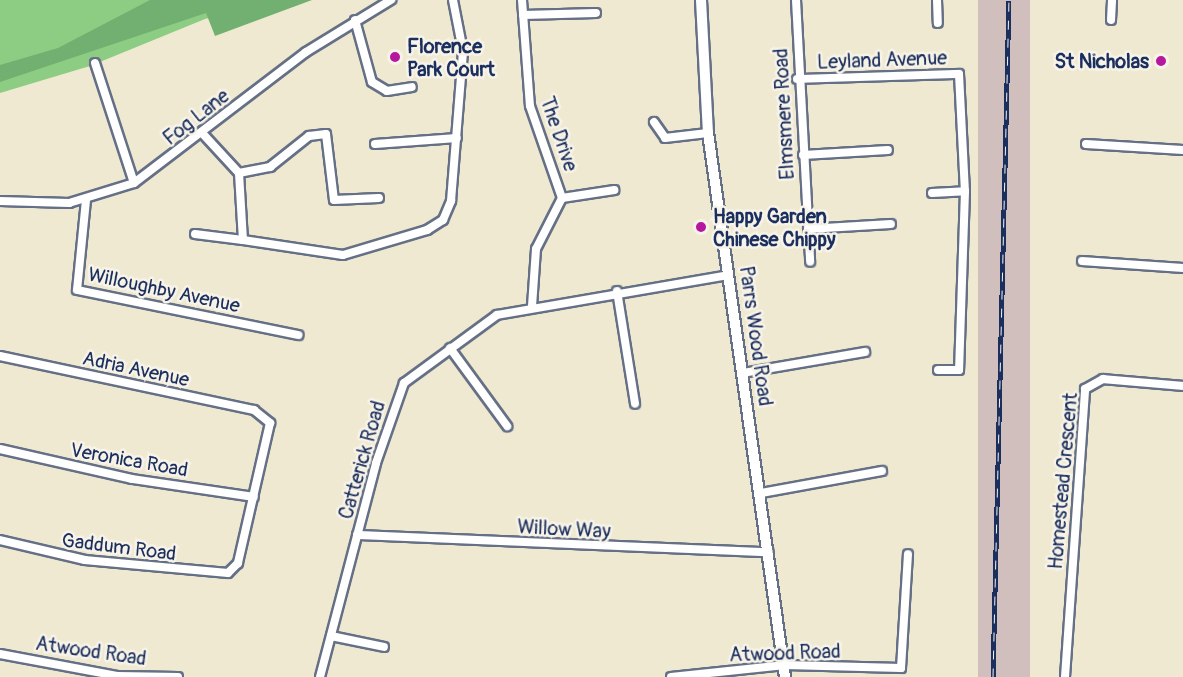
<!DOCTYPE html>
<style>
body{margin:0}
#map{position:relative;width:1183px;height:677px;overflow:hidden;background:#efe9d1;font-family:Pangolin,sans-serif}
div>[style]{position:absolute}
.industrial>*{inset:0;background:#d1bfbd;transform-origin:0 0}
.green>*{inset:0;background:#8dcc83}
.forest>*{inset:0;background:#72b071}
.roads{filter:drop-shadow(2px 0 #657086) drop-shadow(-2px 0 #657086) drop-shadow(0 2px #657086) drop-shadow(0 -2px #657086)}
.minor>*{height:8px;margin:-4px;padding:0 4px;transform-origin:4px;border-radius:4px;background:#fff}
.tertiary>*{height:10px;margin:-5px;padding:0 5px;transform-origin:5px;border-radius:5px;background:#fff}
.rail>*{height:5px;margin-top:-2.5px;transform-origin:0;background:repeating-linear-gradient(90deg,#f7f3e8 0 9px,#1b2f5e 0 18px);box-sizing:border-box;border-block:2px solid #1b2f5e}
.dots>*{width:16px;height:16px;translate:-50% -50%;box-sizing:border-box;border:3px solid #f7f3e8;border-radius:50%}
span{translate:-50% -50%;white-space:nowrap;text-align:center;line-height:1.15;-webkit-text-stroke:5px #f7f3e8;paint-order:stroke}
.poi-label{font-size:20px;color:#1b2f5e;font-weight:700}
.left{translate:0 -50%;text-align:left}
.right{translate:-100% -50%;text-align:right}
.street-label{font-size:20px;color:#1b2f5e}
</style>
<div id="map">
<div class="industrial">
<div style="left:978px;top:0;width:52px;height:677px"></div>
</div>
<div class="green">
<div style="clip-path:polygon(0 0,281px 0,205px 19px,90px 66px,0 93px)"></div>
</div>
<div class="forest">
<div style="clip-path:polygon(150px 0,312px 0,215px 36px,206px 13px,0 82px,0 65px,58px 48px)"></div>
</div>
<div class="roads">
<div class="minor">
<div style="left:522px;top:0;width:106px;rotate:85.7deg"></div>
<div style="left:530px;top:106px;width:97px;rotate:70.8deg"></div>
<div style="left:562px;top:198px;width:57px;rotate:117deg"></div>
<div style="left:536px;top:249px;width:57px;rotate:94deg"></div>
<div style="left:796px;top:0;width:262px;rotate:86.9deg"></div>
<div style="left:937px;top:0;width:23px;rotate:88deg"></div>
<div style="left:523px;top:15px;width:73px;rotate:-1.6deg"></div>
<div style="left:355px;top:20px;width:64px;rotate:74.7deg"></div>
<div style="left:372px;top:82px;width:17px;rotate:31deg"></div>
<div style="left:387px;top:91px;width:25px;rotate:-9deg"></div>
<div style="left:1111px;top:20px;width:20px;rotate:-87deg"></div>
<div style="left:95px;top:63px;width:126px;rotate:72deg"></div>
<div style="left:797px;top:79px;width:162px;rotate:-1.8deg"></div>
<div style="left:959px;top:74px;width:117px;rotate:87.1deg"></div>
<div style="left:965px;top:191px;width:179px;rotate:91.9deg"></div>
<div style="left:959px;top:370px;width:21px;rotate:180deg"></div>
<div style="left:654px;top:122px;width:19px;rotate:55deg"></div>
<div style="left:665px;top:138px;width:43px;rotate:-6.6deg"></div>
<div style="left:203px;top:134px;width:53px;rotate:47.3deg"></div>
<div style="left:239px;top:173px;width:67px;rotate:86.6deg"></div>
<div style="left:243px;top:240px;width:101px;rotate:8.5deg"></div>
<div style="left:343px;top:255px;width:88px;rotate:-16.6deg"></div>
<div style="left:427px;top:230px;width:19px;rotate:-32deg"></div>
<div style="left:443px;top:220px;width:21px;rotate:-67deg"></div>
<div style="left:451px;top:201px;width:150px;rotate:-85.4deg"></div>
<div style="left:463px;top:51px;width:52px;rotate:-101.1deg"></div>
<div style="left:375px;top:144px;width:82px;rotate:-4.2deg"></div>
<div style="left:1086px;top:144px;width:97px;rotate:3.5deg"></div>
<div style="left:803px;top:155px;width:85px;rotate:-3.4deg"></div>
<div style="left:239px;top:173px;width:32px;rotate:-11deg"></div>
<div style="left:270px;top:167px;width:50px;rotate:-38.5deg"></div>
<div style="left:309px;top:136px;width:17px;rotate:-7deg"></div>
<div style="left:326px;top:134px;width:66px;rotate:83.1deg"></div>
<div style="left:334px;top:200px;width:45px;rotate:-2.5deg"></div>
<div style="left:932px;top:193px;width:33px;rotate:-3deg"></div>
<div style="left:562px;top:198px;width:53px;rotate:-8.7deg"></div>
<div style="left:86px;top:200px;width:90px;rotate:95.7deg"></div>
<div style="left:77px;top:290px;width:226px;rotate:11.5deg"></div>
<div style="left:0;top:201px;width:69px;rotate:1.7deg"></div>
<div style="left:69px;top:203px;width:68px;rotate:-17.1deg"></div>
<div style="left:134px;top:183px;width:216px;rotate:-37.3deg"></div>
<div style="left:306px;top:52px;width:100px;rotate:-31.5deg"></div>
<div style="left:808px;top:229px;width:83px;rotate:-3.4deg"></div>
<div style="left:195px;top:234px;width:48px;rotate:7.1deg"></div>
<div style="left:1082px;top:261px;width:101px;rotate:4deg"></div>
<div style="left:617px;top:291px;width:114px;rotate:80.9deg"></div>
<div style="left:450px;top:348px;width:97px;rotate:53.8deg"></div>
<div style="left:0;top:356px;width:260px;rotate:12deg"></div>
<div style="left:254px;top:410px;width:21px;rotate:39deg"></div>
<div style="left:270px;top:423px;width:144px;rotate:102.9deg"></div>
<div style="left:238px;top:563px;width:14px;rotate:135deg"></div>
<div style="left:228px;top:573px;width:144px;rotate:-174.8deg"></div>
<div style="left:85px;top:560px;width:87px;rotate:-166.8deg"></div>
<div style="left:743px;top:373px;width:124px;rotate:-9.8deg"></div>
<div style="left:0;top:449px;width:135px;rotate:12.8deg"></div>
<div style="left:132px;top:479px;width:123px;rotate:8.4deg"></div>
<div style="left:761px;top:493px;width:123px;rotate:-10.3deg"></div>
<div style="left:357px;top:535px;width:412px;rotate:2.4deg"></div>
<div style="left:331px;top:636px;width:54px;rotate:11.7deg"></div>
<div style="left:0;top:654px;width:119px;rotate:10.6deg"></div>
<div style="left:117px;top:676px;width:61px;rotate:0.9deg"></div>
<div style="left:320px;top:677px;width:221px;rotate:-75.3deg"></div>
<div style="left:376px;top:463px;width:85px;rotate:-70.7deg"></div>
<div style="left:404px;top:383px;width:115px;rotate:-36.2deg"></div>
<div style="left:497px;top:315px;width:235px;rotate:-9.8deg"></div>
<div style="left:671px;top:677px;width:115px;rotate:-6deg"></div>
<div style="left:785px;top:665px;width:116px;rotate:1.5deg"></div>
<div style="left:901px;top:668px;width:114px;rotate:-86.5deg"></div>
<div style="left:1065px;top:677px;width:289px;rotate:-86deg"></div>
<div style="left:1085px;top:389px;width:21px;rotate:-29deg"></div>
<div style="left:1103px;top:379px;width:80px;rotate:5deg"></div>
</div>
<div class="tertiary">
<div style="left:701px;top:0;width:133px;rotate:87deg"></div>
<div style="left:708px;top:133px;width:549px;rotate:81.94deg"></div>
</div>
</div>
<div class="rail">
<div style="left:993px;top:677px;width:677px;rotate:-88.65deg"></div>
</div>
<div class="dots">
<div style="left:395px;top:57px;background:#b5179e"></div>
<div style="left:1161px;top:61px;background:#b5179e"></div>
<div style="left:701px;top:227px;background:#b5179e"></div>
</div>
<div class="poi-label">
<span class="left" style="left:407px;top:58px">Florence<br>Park Court</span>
<span class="right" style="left:1149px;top:61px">St Nicholas</span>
<span class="left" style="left:713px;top:228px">Happy Garden<br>Chinese Chippy</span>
</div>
<div class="street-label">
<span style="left:882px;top:60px;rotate:-2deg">Leyland Avenue</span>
<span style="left:784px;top:114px;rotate:-93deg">Elmsmere Road</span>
<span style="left:196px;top:117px;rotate:-38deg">Fog Lane</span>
<span style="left:559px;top:134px;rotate:71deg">The Drive</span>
<span style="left:164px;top:290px;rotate:12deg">Willoughby Avenue</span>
<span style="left:756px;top:336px;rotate:82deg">Parrs Wood Road</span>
<span style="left:136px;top:369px;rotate:12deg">Adria Avenue</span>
<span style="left:129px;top:460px;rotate:10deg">Veronica Road</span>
<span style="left:362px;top:460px;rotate:-74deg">Catterick Road</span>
<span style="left:1063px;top:481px;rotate:-85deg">Homestead Crescent</span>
<span style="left:564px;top:529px;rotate:3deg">Willow Way</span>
<span style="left:119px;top:547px;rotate:7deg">Gaddum Road</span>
<span style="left:91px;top:651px;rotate:8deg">Atwood Road</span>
<span style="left:785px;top:653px;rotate:-2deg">Atwood Road</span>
</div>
</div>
